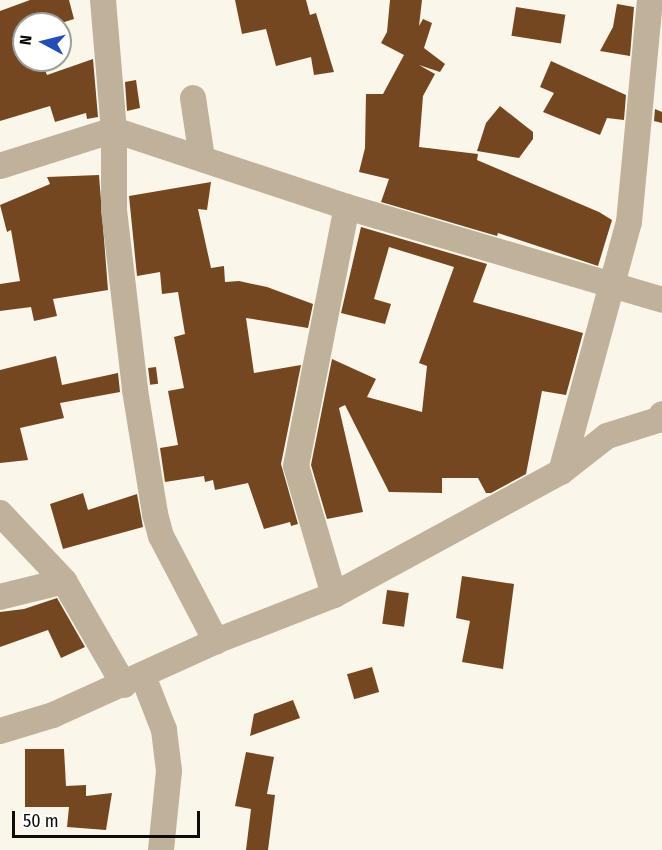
<!DOCTYPE html>
<style>
body{margin:0}
#map{position:relative;width:662px;height:850px;overflow:hidden;background:#faf7ea;font-family:"Fira Sans Condensed",sans-serif}
div>[style]{position:absolute}
.building>*{inset:0;background:#744721;transform-origin:0 0}
.minor>*{height:26px;margin:-13px;padding:0 13px;transform-origin:13px;border-radius:13px;background:#c0b19a}
span{translate:-50% -50%;white-space:nowrap;text-align:center;line-height:1.15;-webkit-text-stroke:6px #fff;paint-order:stroke}
.north{position:absolute;left:12px;top:12px;width:60px;height:60px;box-sizing:border-box;background:#fff;border:2px solid #9e9e9c;border-radius:50%;rotate:277deg;font-size:16px;font-weight:700;line-height:24px;text-align:center;color:#0d0c08}
.north::after{content:'';display:block;margin:auto;width:21px;height:27px;background:#214cba;clip-path:polygon(50% 0,100% 100%,50% 72%,0 100%)}
.scale{position:absolute;left:12px;top:811px;width:188px;height:27px;box-sizing:border-box;border:3px solid #0d0c08;border-top:0;padding-left:8px;font-size:18px;line-height:21px;white-space:nowrap;color:#0d0c08;-webkit-text-stroke:4px #fff;paint-order:stroke}
</style>
<div id="map">
<div class="building">
<div style="clip-path:polygon(30px 0,69px 0,74px 19px,58px 24px,24px 24px,24px 60px,41px 60px,47px 75px,93px 59px,98px 117px,87px 119px,86px 113px,55px 122px,50px 106px,0 121px,0 11px)"></div>
<div style="clip-path:polygon(235px 0,306px 0,310px 15px,316px 13px,334px 72px,314px 75px,311px 57px,276px 66px,266px 29px,242px 34px)"></div>
<div style="clip-path:polygon(390px 0,422px 0,419px 26px,423px 19px,432px 23px,424px 48px,445px 64px,440px 72px,419px 65px,435px 74px,423px 96px,419px 147px,478px 154px,477px 160px,599px 212px,612px 220px,598px 266px,498px 233px,497px 236px,381px 202px,389px 179px,359px 172px,365px 148px,366px 94px,383px 94px,404px 55px,381px 43px,387px 32px)"></div>
<div style="clip-path:polygon(617px 4px,634px 7px,630px 56px,600px 51px,613px 27px)"></div>
<div style="left:516px;top:7px;width:50px;height:29px;rotate:9deg"></div>
<div style="clip-path:polygon(551px 61px,626px 95px,624px 120px,607px 118px,600px 135px,543px 112px,554px 93px,540px 87px)"></div>
<div style="clip-path:polygon(136px 80px,140px 108px,127px 111px,125px 82px)"></div>
<div style="clip-path:polygon(500px 106px,533px 132px,533px 139px,519px 158px,477px 151px,486px 123px)"></div>
<div style="clip-path:polygon(655px 109px,662px 112px,662px 123px,654px 121px)"></div>
<div style="clip-path:polygon(99px 175px,108px 290px,53px 299px,57px 316px,34px 321px,31px 307px,0 311px,0 284px,20px 281px,11px 230px,7px 232px,0 205px,50px 184px,47px 177px)"></div>
<div style="clip-path:polygon(211px 182px,207px 210px,198px 209px,211px 268px,224px 266px,225px 282px,239px 281px,267px 287px,313px 304px,308px 328px,246px 318px,254px 373px,301px 365px,281px 464px,298px 524px,291px 526px,290px 522px,264px 529px,248px 483px,215px 490px,213px 480px,205px 482px,204px 476px,165px 482px,160px 448px,178px 445px,168px 391px,184px 388px,174px 337px,185px 334px,178px 292px,162px 294px,160px 272px,137px 276px,129px 196px)"></div>
<div style="clip-path:polygon(361px 227px,487px 264px,473px 302px,583px 333px,566px 395px,542px 391px,526px 474px,491px 493px,486px 493px,478px 478px,442px 478px,442px 493px,389px 492px,345px 405px,339px 408px,363px 512px,327px 519px,311px 465px,332px 359px,376px 379px,367px 397px,422px 412px,427px 366px,419px 363px,454px 267px,389px 247px,374px 299px,391px 304px,385px 324px,341px 313px)"></div>
<div style="clip-path:polygon(56px 356px,62px 385px,118px 373px,120px 392px,60px 403px,64px 418px,20px 428px,28px 460px,0 463px,0 370px)"></div>
<div style="left:156px;top:367px;width:17px;height:8px;rotate:83deg"></div>
<div style="clip-path:polygon(83px 493px,88px 510px,137px 494px,143px 527px,63px 549px,50px 504px)"></div>
<div style="clip-path:polygon(462px 576px,514px 584px,503px 669px,462px 662px,470px 621px,456px 618px)"></div>
<div style="left:387px;top:590px;width:22px;height:34px;rotate:8deg"></div>
<div style="clip-path:polygon(57px 598px,85px 647px,61px 658px,48px 630px,0 647px,0 612px,24px 609px)"></div>
<div style="left:372px;top:667px;width:26px;height:26px;rotate:74deg"></div>
<div style="clip-path:polygon(293px 700px,300px 718px,250px 736px,254px 714px)"></div>
<div style="clip-path:polygon(25px 749px,64px 749px,66px 786px,86px 785px,86px 796px,112px 793px,106px 830px,67px 827px,69px 807px,25px 807px)"></div>
<div style="clip-path:polygon(246px 752px,274px 757px,267px 794px,275px 795px,268px 850px,246px 850px,251px 809px,235px 806px)"></div>
</div>
<div class="minor">
<div style="left:103px;top:0;width:130px;rotate:85.2deg"></div>
<div style="left:114px;top:130px;width:80px;rotate:90deg"></div>
<div style="left:114px;top:210px;width:181px;rotate:83.3deg"></div>
<div style="left:135px;top:390px;width:126px;rotate:80.8deg"></div>
<div style="left:155px;top:514px;width:23px;rotate:75deg"></div>
<div style="left:161px;top:536px;width:119px;rotate:62.4deg"></div>
<div style="left:193px;top:98px;width:61px;rotate:81.5deg"></div>
<div style="left:0;top:166px;width:120px;rotate:-17.5deg"></div>
<div style="left:114px;top:130px;width:245px;rotate:18.3deg"></div>
<div style="left:347px;top:207px;width:328px;rotate:16.4deg"></div>
<div style="left:561px;top:472px;width:259px;rotate:-74.8deg"></div>
<div style="left:629px;top:222px;width:223px;rotate:-84.6deg"></div>
<div style="left:0;top:513px;width:93px;rotate:46.7deg"></div>
<div style="left:64px;top:581px;width:120px;rotate:60deg"></div>
<div style="left:334px;top:595px;width:134px;rotate:-106.4deg"></div>
<div style="left:296px;top:466px;width:264px;rotate:-78.9deg"></div>
<div style="left:0;top:597px;width:66px;rotate:-14deg"></div>
<div style="left:143px;top:676px;width:58px;rotate:68.7deg"></div>
<div style="left:164px;top:730px;width:41px;rotate:83deg"></div>
<div style="left:169px;top:771px;width:79px;rotate:95.8deg"></div>
<div style="left:0;top:731px;width:55px;rotate:-16.8deg"></div>
<div style="left:53px;top:715px;width:179px;rotate:-24.4deg"></div>
<div style="left:216px;top:641px;width:127px;rotate:-21.3deg"></div>
<div style="left:334px;top:595px;width:258px;rotate:-28.5deg"></div>
<div style="left:561px;top:472px;width:58px;rotate:-38deg"></div>
<div style="left:607px;top:436px;width:53px;rotate:-17.4deg"></div>
<div style="left:658px;top:420px;width:7px;rotate:-56deg"></div>
</div>
<div class="north">N</div>
<div class="scale">50 m</div>
</div>
